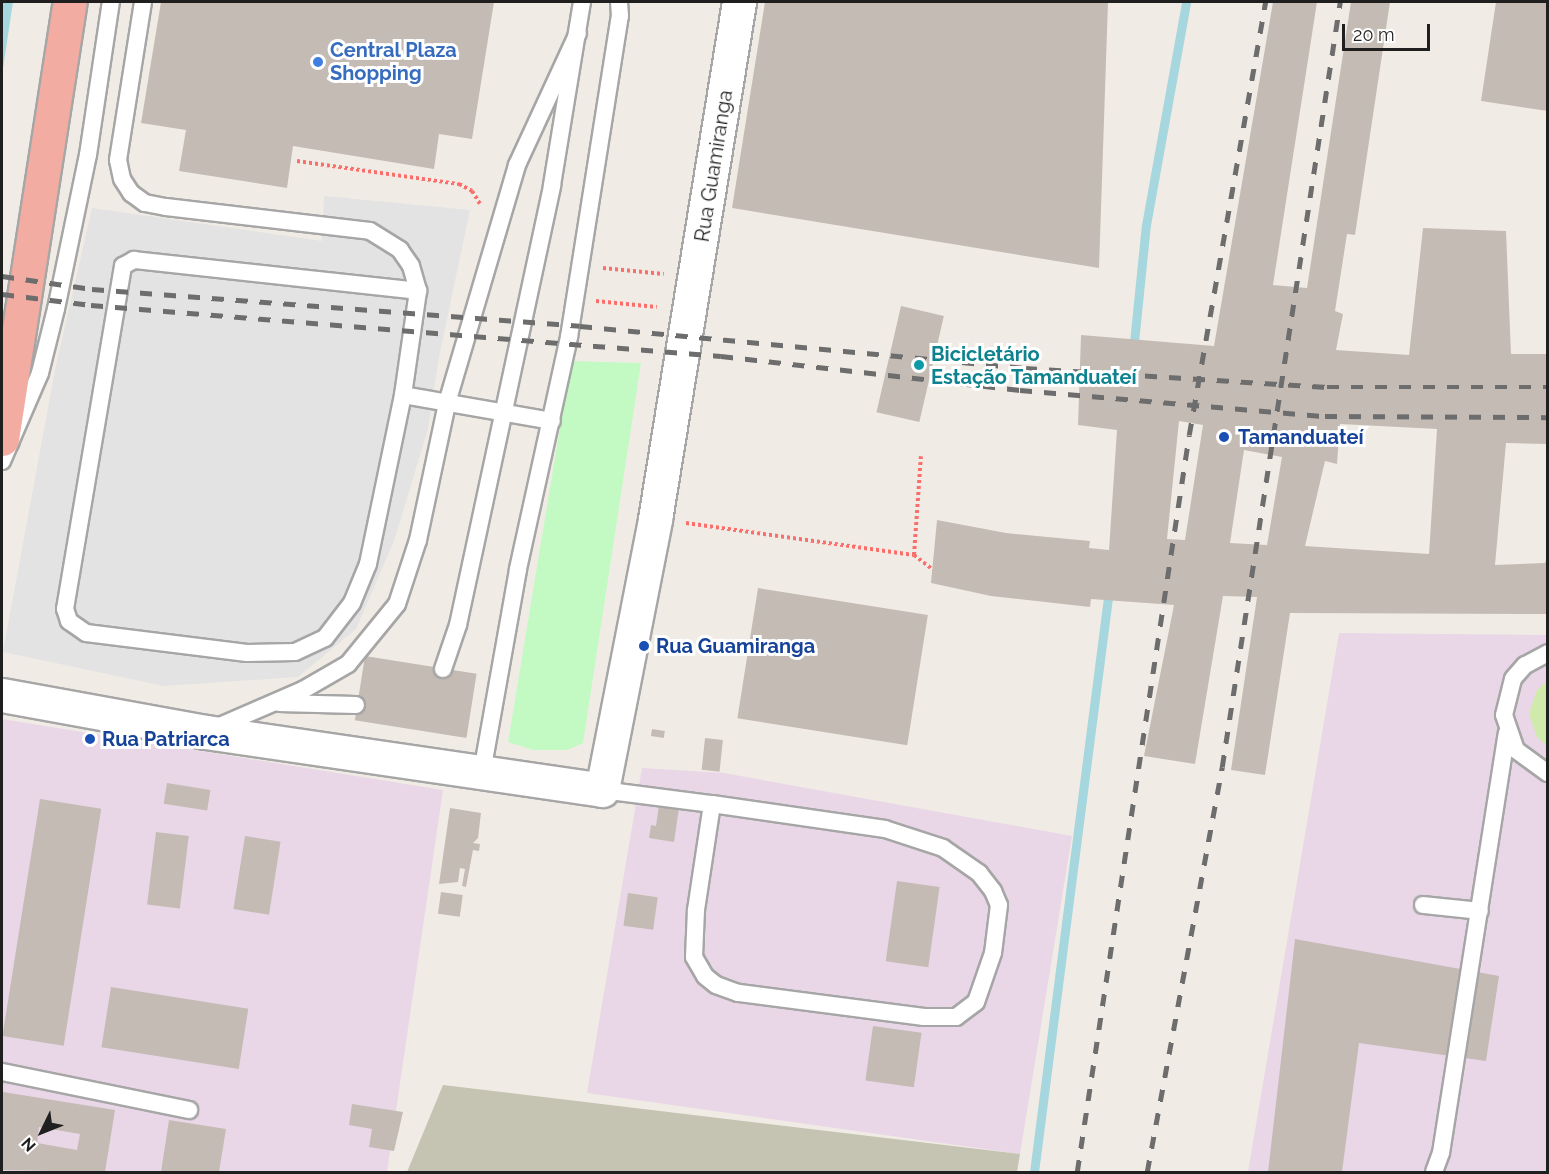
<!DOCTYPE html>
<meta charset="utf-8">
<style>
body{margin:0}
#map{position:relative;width:1549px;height:1174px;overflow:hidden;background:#f0ece5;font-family:Raleway,sans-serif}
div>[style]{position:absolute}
.industrial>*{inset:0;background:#e9d7e7}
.construction>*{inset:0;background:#c5c3b1}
.grass>*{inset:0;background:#cfeaab}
.park>*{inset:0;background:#c3fac3}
.parking>*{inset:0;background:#e3e3e3}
.water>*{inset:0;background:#a6d6de}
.stream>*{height:9px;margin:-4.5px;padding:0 4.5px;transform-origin:4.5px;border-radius:4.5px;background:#a6d6de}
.building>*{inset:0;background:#c5bbb5;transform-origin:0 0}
.path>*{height:4px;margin-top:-2px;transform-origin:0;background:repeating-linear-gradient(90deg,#fa6f6c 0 3px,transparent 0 6px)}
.roads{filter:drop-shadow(2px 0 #a6a6a6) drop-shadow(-2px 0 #a6a6a6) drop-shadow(0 2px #a6a6a6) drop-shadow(0 -2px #a6a6a6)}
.service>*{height:16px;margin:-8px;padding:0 8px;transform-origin:8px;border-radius:8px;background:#fff}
.tertiary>*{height:33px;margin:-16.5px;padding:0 16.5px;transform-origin:16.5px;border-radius:16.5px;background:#fff}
.trunk>*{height:33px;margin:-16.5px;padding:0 16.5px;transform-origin:16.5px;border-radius:16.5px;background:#f2aca2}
.rail>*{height:4.5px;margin-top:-2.25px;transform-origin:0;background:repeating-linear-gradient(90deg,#6d6d6d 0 12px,transparent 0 24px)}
.dots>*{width:16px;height:16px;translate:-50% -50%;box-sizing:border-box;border:3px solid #fff;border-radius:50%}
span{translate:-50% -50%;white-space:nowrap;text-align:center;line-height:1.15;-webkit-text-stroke:6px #fff;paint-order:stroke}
.shop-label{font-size:20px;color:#366cbe;font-weight:700}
.left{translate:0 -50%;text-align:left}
.street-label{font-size:20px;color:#1f1f1f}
.culture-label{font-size:20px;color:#0d838f;font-weight:700}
.transit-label{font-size:20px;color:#164399;font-weight:700}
.frame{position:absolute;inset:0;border:3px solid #1f1f1f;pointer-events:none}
.north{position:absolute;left:12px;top:1102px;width:60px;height:60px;-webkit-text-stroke:4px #fff;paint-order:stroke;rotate:227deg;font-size:16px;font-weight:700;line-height:24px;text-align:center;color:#1f1f1f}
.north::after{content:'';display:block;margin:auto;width:21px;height:27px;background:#1f1f1f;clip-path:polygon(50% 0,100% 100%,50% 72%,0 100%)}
.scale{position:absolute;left:1342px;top:24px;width:88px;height:27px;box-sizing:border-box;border:3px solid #1f1f1f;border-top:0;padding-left:8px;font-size:18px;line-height:21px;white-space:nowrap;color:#1f1f1f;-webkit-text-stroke:4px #fff;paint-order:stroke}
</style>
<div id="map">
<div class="industrial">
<div style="clip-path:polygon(1339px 633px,1547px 635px,1547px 1172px,1248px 1172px)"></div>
<div style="clip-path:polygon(2px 719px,443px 790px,387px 1172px,2px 1172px)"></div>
<div style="clip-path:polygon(642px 768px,724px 773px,1072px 836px,1020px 1154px,587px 1093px)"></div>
</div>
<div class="construction">
<div style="clip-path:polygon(443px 1085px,1020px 1154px,1017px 1172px,407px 1172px)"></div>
</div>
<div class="grass">
<div style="clip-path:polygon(1547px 681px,1547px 746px,1537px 737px,1529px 714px,1537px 690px)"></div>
</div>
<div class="park">
<div style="clip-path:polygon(571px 361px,641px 363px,583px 743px,567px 750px,533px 750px,508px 742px)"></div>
</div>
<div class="parking">
<div style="clip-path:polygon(324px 196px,470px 210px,439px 357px,428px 429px,394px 541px,356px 629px,298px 677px,164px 686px,3px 652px,55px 370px,92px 208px,322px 241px)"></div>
</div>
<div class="water">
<div style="clip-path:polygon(2px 2px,13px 2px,2px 75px)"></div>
</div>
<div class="stream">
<div style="left:1133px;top:352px;width:128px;rotate:-84.2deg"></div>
<div style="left:1146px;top:225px;width:227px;rotate:-79.8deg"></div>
<div style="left:1034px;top:1172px;width:587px;rotate:-82.66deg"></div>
</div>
<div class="building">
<div style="clip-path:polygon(161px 2px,494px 2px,472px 139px,439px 134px,434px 169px,293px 146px,287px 188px,179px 171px,186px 130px,141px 123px)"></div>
<div style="clip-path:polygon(765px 2px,1108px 2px,1099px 268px,732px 208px)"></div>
<div style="clip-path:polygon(evenodd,1273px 2px,1317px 2px,1273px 285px,1307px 288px,1351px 2px,1390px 2px,1355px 235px,1347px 234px,1335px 311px,1343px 314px,1336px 350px,1409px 355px,1423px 228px,1506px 231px,1511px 354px,1548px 354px,1548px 444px,1506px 443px,1495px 565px,1545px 563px,1548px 555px,1548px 614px,1290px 613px,1265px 775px,1231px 770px,1257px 597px,1223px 596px,1195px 764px,1144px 756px,1174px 605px,1091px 599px,1090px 607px,991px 596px,931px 583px,937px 520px,1006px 533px,1090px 541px,1089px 548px,1109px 550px,1117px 430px,1078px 425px,1081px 335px,1214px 346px,1273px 2px,1179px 421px,1203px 425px,1185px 540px,1167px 539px,1179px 421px,1273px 2px,1340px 424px,1437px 429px,1429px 554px,1305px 546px,1325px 461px,1337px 464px,1340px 424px,1273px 2px,1244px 450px,1282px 457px,1267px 545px,1230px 543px,1244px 450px)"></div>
<div style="clip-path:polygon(1496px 2px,1548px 2px,1548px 111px,1481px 101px)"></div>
<div style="left:901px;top:306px;width:44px;height:109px;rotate:13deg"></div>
<div style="left:758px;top:588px;width:172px;height:132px;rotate:9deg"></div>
<div style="left:365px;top:656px;width:113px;height:65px;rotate:9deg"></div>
<div style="left:652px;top:729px;width:13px;height:7px;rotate:9deg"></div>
<div style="left:705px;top:738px;width:18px;height:32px;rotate:6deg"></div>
<div style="left:167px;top:783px;width:44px;height:21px;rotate:9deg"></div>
<div style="left:40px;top:799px;width:62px;height:240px;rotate:9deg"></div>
<div style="clip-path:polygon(659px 805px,679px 808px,674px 842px,649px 838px,651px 825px,656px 826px)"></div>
<div style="clip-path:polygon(450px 808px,481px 813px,478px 838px,473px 843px,480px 844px,479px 851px,473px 850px,466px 887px,462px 886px,465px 869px,460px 868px,458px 882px,439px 884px)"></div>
<div style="left:156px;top:832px;width:33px;height:73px;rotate:7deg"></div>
<div style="left:245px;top:836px;width:36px;height:74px;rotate:9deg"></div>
<div style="left:897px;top:881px;width:43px;height:81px;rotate:8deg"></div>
<div style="left:441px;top:892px;width:22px;height:22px;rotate:8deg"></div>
<div style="left:628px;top:893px;width:30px;height:33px;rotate:8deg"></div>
<div style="clip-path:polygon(1295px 939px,1499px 976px,1486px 1061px,1359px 1043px,1342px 1172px,1268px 1172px)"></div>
<div style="left:111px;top:987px;width:139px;height:61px;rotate:9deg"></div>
<div style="left:873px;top:1026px;width:49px;height:55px;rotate:8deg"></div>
<div style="clip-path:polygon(evenodd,3px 1092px,115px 1110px,105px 1172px,2px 1170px,3px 1092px,39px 1127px,80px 1134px,77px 1150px,37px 1143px,39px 1127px)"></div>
<div style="clip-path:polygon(352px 1104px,403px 1112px,394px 1151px,369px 1147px,372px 1129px,349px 1125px)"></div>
<div style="clip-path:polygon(169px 1120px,226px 1129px,219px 1172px,161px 1172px)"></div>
</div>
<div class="path">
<div style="left:297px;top:161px;width:164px;rotate:8.1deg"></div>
<div style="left:459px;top:184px;width:15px;rotate:28deg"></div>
<div style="left:472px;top:191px;width:15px;rotate:58deg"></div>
<div style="left:603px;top:268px;width:61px;rotate:5.6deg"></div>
<div style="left:596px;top:301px;width:61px;rotate:5.6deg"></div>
<div style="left:686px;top:523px;width:230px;rotate:8deg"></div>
<div style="left:914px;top:555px;width:24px;rotate:38deg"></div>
<div style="left:914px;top:555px;width:99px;rotate:-86deg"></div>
</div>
<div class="roads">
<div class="service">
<div style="left:143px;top:2px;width:160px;rotate:99deg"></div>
<div style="left:118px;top:160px;width:19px;rotate:78deg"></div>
<div style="left:122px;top:179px;width:17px;rotate:57deg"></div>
<div style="left:131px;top:193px;width:17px;rotate:36deg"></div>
<div style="left:145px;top:203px;width:21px;rotate:11deg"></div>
<div style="left:166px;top:207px;width:205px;rotate:6.7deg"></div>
<div style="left:370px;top:231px;width:36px;rotate:32deg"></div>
<div style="left:400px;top:250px;width:19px;rotate:55deg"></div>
<div style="left:411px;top:266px;width:26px;rotate:74deg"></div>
<div style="left:418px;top:291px;width:105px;rotate:98.2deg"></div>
<div style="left:403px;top:395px;width:173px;rotate:101.7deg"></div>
<div style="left:368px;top:564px;width:42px;rotate:112.3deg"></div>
<div style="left:352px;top:603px;width:44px;rotate:127.6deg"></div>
<div style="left:325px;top:638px;width:33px;rotate:155deg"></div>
<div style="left:295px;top:652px;width:48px;rotate:178.8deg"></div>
<div style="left:247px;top:653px;width:162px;rotate:-172.9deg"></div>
<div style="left:86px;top:633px;width:21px;rotate:-145deg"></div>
<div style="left:69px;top:621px;width:13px;rotate:-108deg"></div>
<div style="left:65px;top:609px;width:348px;rotate:-80.4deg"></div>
<div style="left:123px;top:266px;width:13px;rotate:-29deg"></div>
<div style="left:134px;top:260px;width:286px;rotate:6.2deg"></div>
<div style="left:403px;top:395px;width:151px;rotate:9.9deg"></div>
<div style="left:2px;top:461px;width:96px;rotate:-66.6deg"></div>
<div style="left:40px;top:373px;width:66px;rotate:-76deg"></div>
<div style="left:56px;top:309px;width:157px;rotate:-78.3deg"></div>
<div style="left:88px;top:155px;width:155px;rotate:-81.5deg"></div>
<div style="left:1548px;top:653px;width:26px;rotate:152deg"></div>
<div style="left:1525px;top:665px;width:18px;rotate:131deg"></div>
<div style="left:1513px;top:679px;width:37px;rotate:104deg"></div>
<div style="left:1504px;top:715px;width:37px;rotate:71deg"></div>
<div style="left:1516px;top:750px;width:39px;rotate:36deg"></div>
<div style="left:443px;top:669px;width:46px;rotate:-71.2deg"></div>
<div style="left:458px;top:625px;width:450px;rotate:-77.9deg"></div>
<div style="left:552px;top:185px;width:185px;rotate:-80.7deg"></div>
<div style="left:279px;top:703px;width:77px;rotate:1.5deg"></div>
<div style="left:215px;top:728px;width:96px;rotate:-23.4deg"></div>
<div style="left:303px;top:690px;width:52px;rotate:-30deg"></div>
<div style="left:348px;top:664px;width:77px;rotate:-50.8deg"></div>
<div style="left:397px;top:604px;width:67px;rotate:-71.8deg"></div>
<div style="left:418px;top:540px;width:140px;rotate:-78deg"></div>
<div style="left:447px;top:403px;width:248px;rotate:-73.6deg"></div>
<div style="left:517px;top:165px;width:145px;rotate:-65.2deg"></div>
<div style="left:482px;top:772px;width:206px;rotate:-79.9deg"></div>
<div style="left:518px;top:569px;width:238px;rotate:-77.6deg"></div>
<div style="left:569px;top:337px;width:325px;rotate:-81deg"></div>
<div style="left:620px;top:16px;width:14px;rotate:-94deg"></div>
<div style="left:602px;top:790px;width:111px;rotate:7.3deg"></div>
<div style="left:712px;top:804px;width:175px;rotate:8.2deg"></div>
<div style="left:885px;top:829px;width:61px;rotate:18.1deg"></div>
<div style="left:943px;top:848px;width:44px;rotate:34.8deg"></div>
<div style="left:979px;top:873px;width:23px;rotate:52deg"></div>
<div style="left:993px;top:891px;width:15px;rotate:67deg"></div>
<div style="left:999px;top:905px;width:48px;rotate:97.1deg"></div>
<div style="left:993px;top:953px;width:52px;rotate:109.1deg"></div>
<div style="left:976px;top:1002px;width:25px;rotate:143deg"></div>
<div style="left:956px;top:1017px;width:32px;rotate:180deg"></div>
<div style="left:924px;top:1017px;width:188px;rotate:-172.6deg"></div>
<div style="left:738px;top:993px;width:23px;rotate:-160deg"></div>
<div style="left:716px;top:985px;width:14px;rotate:-141deg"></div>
<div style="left:705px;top:976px;width:22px;rotate:-120deg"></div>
<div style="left:694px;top:957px;width:47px;rotate:-87.6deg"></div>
<div style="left:696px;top:910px;width:107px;rotate:-81.4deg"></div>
<div style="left:1423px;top:905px;width:57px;rotate:6deg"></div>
<div style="left:2px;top:1072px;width:191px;rotate:11.5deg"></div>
<div style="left:1434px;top:1172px;width:20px;rotate:-70deg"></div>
<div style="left:1441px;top:1153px;width:425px;rotate:-81.1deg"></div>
</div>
<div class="tertiary">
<div style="left:2px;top:695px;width:207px;rotate:10.3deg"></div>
<div style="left:206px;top:732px;width:400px;rotate:8.3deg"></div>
<div style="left:602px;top:790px;width:276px;rotate:-78.9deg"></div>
<div style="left:655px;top:519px;width:524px;rotate:-80.77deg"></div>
</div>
<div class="trunk">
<div style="left:2px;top:439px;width:442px;rotate:-81.2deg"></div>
</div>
</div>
<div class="rail">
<div style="left:2px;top:276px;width:91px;rotate:8.2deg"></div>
<div style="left:92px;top:289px;width:489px;rotate:4.3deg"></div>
<div style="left:580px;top:326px;width:447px;rotate:5.4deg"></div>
<div style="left:1025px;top:368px;width:303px;rotate:3.6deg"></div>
<div style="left:1327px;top:387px;width:221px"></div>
<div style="left:2px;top:294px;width:90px;rotate:7deg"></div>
<div style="left:91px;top:305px;width:632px;rotate:4.63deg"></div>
<div style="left:721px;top:356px;width:301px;rotate:6.5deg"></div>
<div style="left:1020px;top:390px;width:306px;rotate:4.9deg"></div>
<div style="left:1325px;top:416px;width:223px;rotate:0.3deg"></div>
<div style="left:1077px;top:1172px;width:745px;rotate:-81.36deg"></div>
<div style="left:1189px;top:435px;width:440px;rotate:-80deg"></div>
<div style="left:1147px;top:1172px;width:412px;rotate:-79.5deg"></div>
<div style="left:1222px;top:767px;width:774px;rotate:-81.23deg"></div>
</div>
<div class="dots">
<div style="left:318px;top:62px;background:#3f7fe0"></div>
<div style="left:919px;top:365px;background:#0f9aa8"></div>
<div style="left:1224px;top:437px;background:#1a4fb4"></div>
<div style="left:644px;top:646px;background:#1a4fb4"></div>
<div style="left:90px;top:739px;background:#1a4fb4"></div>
</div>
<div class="shop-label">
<span class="left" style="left:330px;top:62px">Central Plaza<br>Shopping</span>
</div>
<div class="street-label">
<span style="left:714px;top:166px;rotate:-81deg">Rua Guamiranga</span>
</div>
<div class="culture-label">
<span class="left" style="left:931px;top:366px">Bicicletário<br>Estação Tamanduateí</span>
</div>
<div class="transit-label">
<span class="left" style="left:1238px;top:437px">Tamanduateí</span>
<span class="left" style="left:656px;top:646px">Rua Guamiranga</span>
<span class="left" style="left:102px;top:739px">Rua Patriarca</span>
</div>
<div class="frame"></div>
<div class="north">N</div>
<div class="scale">20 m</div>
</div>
